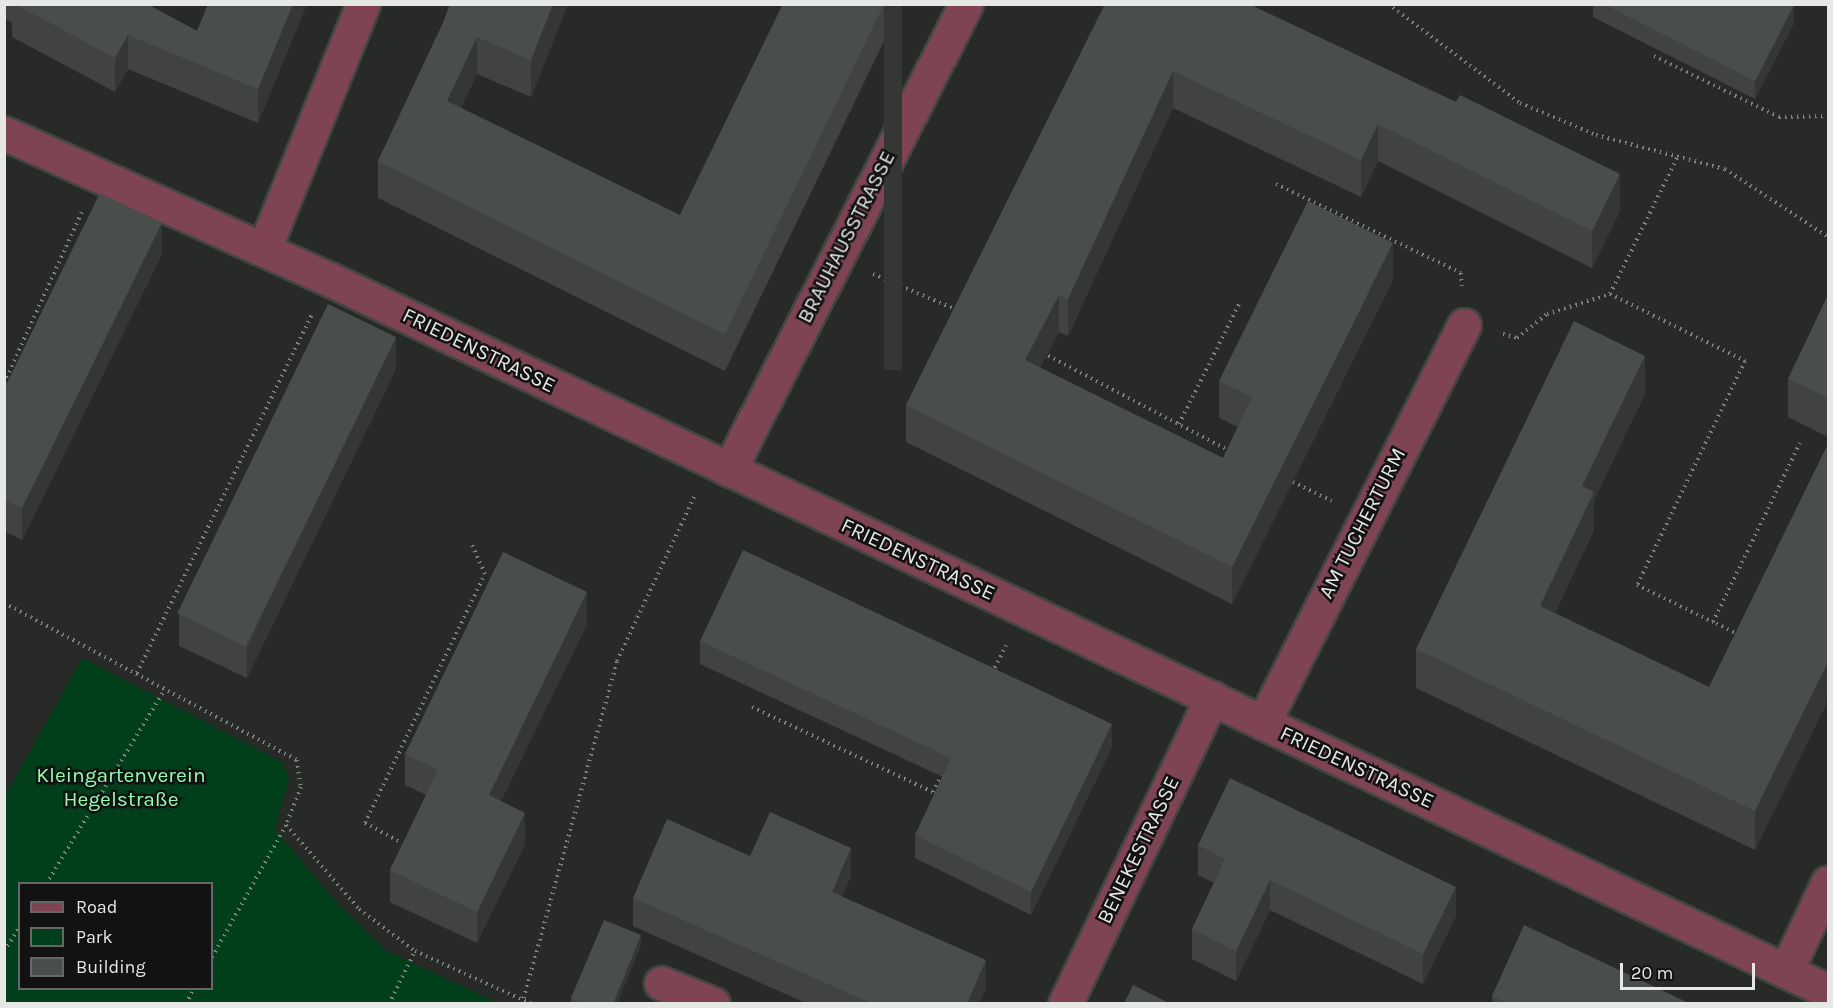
<!DOCTYPE html>
<meta charset="utf-8">
<style>
body{margin:0}
#map{position:relative;width:1833px;height:1008px;overflow:hidden;background:#272a27;font-family:Karla,sans-serif}
div>[style]{position:absolute}
.green>*{inset:0;background:#003f1a}
.path>*{height:4px;margin-top:-2px;transform-origin:0;background:repeating-linear-gradient(90deg,#808380 0 1.5px,transparent 0 6px)}
.roads{filter:drop-shadow(2px 0 #424542) drop-shadow(-2px 0 #424542) drop-shadow(0 2px #424542) drop-shadow(0 -2px #424542)}
.minor>*{height:33px;margin:-16.5px;padding:0 16.5px;transform-origin:16.5px;border-radius:16.5px;background:#7e4453}
.wall>*{inset:0;background:#404340}
.shaded-wall>*{inset:0;background:#343734;transform-origin:0 0}
.building>*{inset:0;background:#4a4e4b;transform-origin:0 0}
span{translate:-50% -50%;white-space:nowrap;text-align:center;line-height:1.15;-webkit-text-stroke:5px #111211;paint-order:stroke}
.street-label{font-size:21px;color:#e6e8e6}
.park-label{font-size:21px;color:#91fead}
.frame{position:absolute;inset:0;border:6px solid #e6e8e6;pointer-events:none}
.legend{position:absolute;left:18px;top:882px;width:195px;height:108px;box-sizing:border-box;background:#111211;border:2px solid #666866;margin:0;padding:8px 10px;list-style:none;font-size:18px;color:#e6e8e6}
.legend li{display:flex;align-items:center;gap:12px;height:30px}
.legend b{width:30px;border:2px solid #666866}
.scale{position:absolute;left:1620px;top:963px;width:135px;height:27px;box-sizing:border-box;border:3px solid #e6e8e6;border-top:0;padding-left:8px;font-size:18px;line-height:21px;white-space:nowrap;color:#e6e8e6;-webkit-text-stroke:4px #111211;paint-order:stroke}
</style>
<div id="map">
<div class="green">
<div style="clip-path:polygon(evenodd,82px 658px,282px 762px,289px 778px,275px 829px,335px 901px,385px 950px,498px 1003px,5px 1003px,5px 796px,82px 658px,20px 884px,212px 884px,212px 988px,20px 988px,20px 884px)"></div>
</div>
<div class="path">
<div style="left:1388px;top:4px;width:165px;rotate:36.9deg"></div>
<div style="left:1520px;top:103px;width:82px;rotate:22.8deg"></div>
<div style="left:1596px;top:135px;width:133px;rotate:14.8deg"></div>
<div style="left:1725px;top:169px;width:123px;rotate:33.4deg"></div>
<div style="left:1654px;top:56px;width:139px;rotate:26deg"></div>
<div style="left:1779px;top:117px;width:49px;rotate:-1.2deg"></div>
<div style="left:1276px;top:184px;width:205px;rotate:25.7deg"></div>
<div style="left:1461px;top:273px;width:13px;rotate:86deg"></div>
<div style="left:873px;top:274px;width:91px;rotate:23.2deg"></div>
<div style="left:1610px;top:294px;width:151px;rotate:26.4deg"></div>
<div style="left:1745px;top:361px;width:249px;rotate:115.7deg"></div>
<div style="left:1637px;top:585px;width:85px;rotate:26deg"></div>
<div style="left:1503px;top:334px;width:15px;rotate:16deg"></div>
<div style="left:1517px;top:338px;width:38px;rotate:-39deg"></div>
<div style="left:1547px;top:314px;width:66px;rotate:-17.6deg"></div>
<div style="left:1610px;top:294px;width:156px;rotate:-63.8deg"></div>
<div style="left:1043px;top:353px;width:211px;rotate:27.7deg"></div>
<div style="left:4px;top:383px;width:188px;rotate:-65.5deg"></div>
<div style="left:1179px;top:424px;width:136px;rotate:-63.4deg"></div>
<div style="left:1293px;top:482px;width:43px;rotate:26deg"></div>
<div style="left:4px;top:603px;width:332px;rotate:28.2deg"></div>
<div style="left:297px;top:760px;width:27px;rotate:82deg"></div>
<div style="left:301px;top:787px;width:41px;rotate:111.5deg"></div>
<div style="left:286px;top:825px;width:111px;rotate:49deg"></div>
<div style="left:359px;top:909px;width:70px;rotate:36.9deg"></div>
<div style="left:415px;top:951px;width:128px;rotate:24.4deg"></div>
<div style="left:1739px;top:635px;width:29px;rotate:-153deg"></div>
<div style="left:1713px;top:622px;width:199px;rotate:-64.1deg"></div>
<div style="left:137px;top:673px;width:399px;rotate:-64deg"></div>
<div style="left:992px;top:673px;width:31px;rotate:-63deg"></div>
<div style="left:752px;top:707px;width:200px;rotate:25.2deg"></div>
<div style="left:933px;top:792px;width:20px;rotate:-63deg"></div>
<div style="left:398px;top:841px;width:38px;rotate:-151deg"></div>
<div style="left:365px;top:823px;width:276px;rotate:-64.3deg"></div>
<div style="left:485px;top:574px;width:34px;rotate:-114deg"></div>
<div style="left:46px;top:884px;width:228px;rotate:-58.6deg"></div>
<div style="left:4px;top:951px;width:30px;rotate:-57deg"></div>
<div style="left:212px;top:957px;width:151px;rotate:-60.7deg"></div>
<div style="left:186px;top:1004px;width:18px;rotate:-63deg"></div>
<div style="left:389px;top:1004px;width:59px;rotate:-63.9deg"></div>
<div style="left:522px;top:1004px;width:356px;rotate:-74.5deg"></div>
<div style="left:617px;top:661px;width:181px;rotate:-64.8deg"></div>
</div>
<div class="roads">
<div class="minor">
<div style="left:4px;top:133px;width:356px;rotate:24.2deg"></div>
<div style="left:329px;top:279px;width:1660px;rotate:25.41deg"></div>
<div style="left:264px;top:249px;width:264px;rotate:-68deg"></div>
<div style="left:729px;top:470px;width:523px;rotate:-63.04deg"></div>
<div style="left:1263px;top:723px;width:446px;rotate:-63.2deg"></div>
<div style="left:1786px;top:971px;width:98px;rotate:-64.7deg"></div>
<div style="left:661px;top:983px;width:56px;rotate:22deg"></div>
<div style="left:1065px;top:1004px;width:340px;rotate:-64.4deg"></div>
</div>
</div>
<div class="wall">
<div style="clip-path:polygon(4px 4px,147px 4px,197px 31px,307px 4px,258px 123px,128px 69px,115px 92px,12px 37px,12px 23px,4px 18px)"></div>
<div style="clip-path:polygon(568px 4px,531px 97px,477px 74px,461px 108px,680px 215px,783px 4px,902px 4px,725px 371px,378px 198px,378px 161px,443px 23px)"></div>
<div style="clip-path:polygon(1105px 4px,1620px 211px,1592px 268px,1378px 161px,1361px 197px,1173px 108px,1068px 336px,1059px 332px,1040px 368px,1223px 458px,1238px 427px,1219px 418px,1219px 381px,1393px 280px,1232px 604px,906px 442px,906px 405px)"></div>
<div style="clip-path:polygon(1593px 4px,1794px 5px,1794px 23px,1755px 99px,1593px 17px)"></div>
<div style="clip-path:polygon(162px 254px,22px 540px,4px 531px,4px 389px)"></div>
<div style="clip-path:polygon(1828px 295px,1828px 437px,1788px 417px,1788px 379px)"></div>
<div style="clip-path:polygon(396px 369px,247px 678px,179px 646px,179px 614px)"></div>
<div style="clip-path:polygon(1645px 394px,1594px 500px,1594px 530px,1555px 613px,1709px 687px,1828px 444px,1755px 850px,1416px 688px,1416px 649px)"></div>
<div style="clip-path:polygon(587px 624px,501px 801px,525px 844px,477px 943px,390px 902px,390px 870px,426px 795px,405px 785px,405px 754px)"></div>
<div style="clip-path:polygon(700px 641px,1112px 747px,1031px 915px,915px 858px,915px 835px,943px 777px,700px 664px)"></div>
<div style="clip-path:polygon(1198px 845px,1456px 916px,1423px 984px,1270px 910px,1236px 981px,1192px 959px,1192px 929px,1214px 883px,1198px 875px)"></div>
<div style="clip-path:polygon(750px 856px,851px 876px,842px 897px,986px 988px,979px 1004px,808px 1004px,633px 926px,633px 898px)"></div>
<div style="clip-path:polygon(641px 945px,617px 1004px,571px 1004px,571px 998px)"></div>
<div style="clip-path:polygon(1492px 996px,1691px 1004px,1492px 1004px)"></div>
</div>
<div class="shaded-wall">
<div style="clip-path:polygon(293px 4px,307px 4px,258px 123px,258px 89px)"></div>
<div style="clip-path:polygon(553px 4px,568px 4px,531px 97px,531px 60px)"></div>
<div style="left:884px;top:4px;width:18px;height:366px"></div>
<div style="clip-path:polygon(1794px 5px,1794px 23px,1755px 99px,1755px 81px)"></div>
<div style="clip-path:polygon(128px 35px,128px 69px,115px 92px,115px 58px)"></div>
<div style="clip-path:polygon(477px 37px,477px 74px,447px 138px,447px 101px)"></div>
<div style="clip-path:polygon(1173px 71px,1173px 108px,1068px 336px,1068px 299px)"></div>
<div style="clip-path:polygon(1378px 124px,1378px 161px,1361px 197px,1361px 160px)"></div>
<div style="clip-path:polygon(1620px 174px,1620px 211px,1592px 268px,1592px 231px)"></div>
<div style="clip-path:polygon(162px 223px,162px 254px,22px 540px,22px 508px)"></div>
<div style="clip-path:polygon(1393px 243px,1393px 280px,1232px 604px,1232px 567px)"></div>
<div style="clip-path:polygon(1059px 295px,1059px 332px,1025px 397px,1025px 360px)"></div>
<div style="clip-path:polygon(396px 337px,396px 369px,247px 678px,247px 647px)"></div>
<div style="clip-path:polygon(1645px 356px,1645px 394px,1594px 500px,1594px 530px,1540px 644px,1540px 606px,1582px 486px)"></div>
<div style="clip-path:polygon(587px 592px,587px 624px,489px 826px,489px 795px)"></div>
<div style="clip-path:polygon(1828px 662px,1828px 701px,1755px 850px,1755px 811px)"></div>
<div style="clip-path:polygon(1112px 724px,1112px 747px,1031px 915px,1031px 892px)"></div>
<div style="clip-path:polygon(525px 813px,525px 844px,477px 943px,477px 912px)"></div>
<div style="clip-path:polygon(851px 848px,851px 876px,832px 921px,832px 892px)"></div>
<div style="clip-path:polygon(1270px 880px,1270px 910px,1236px 981px,1236px 951px)"></div>
<div style="clip-path:polygon(1456px 887px,1456px 916px,1423px 984px,1423px 954px)"></div>
<div style="clip-path:polygon(641px 935px,641px 945px,617px 1004px,613px 1004px)"></div>
<div style="clip-path:polygon(986px 960px,986px 988px,979px 1004px,967px 1004px)"></div>
</div>
<div class="building">
<div style="clip-path:polygon(15px 4px,147px 4px,197px 31px,208px 4px,293px 4px,258px 89px,128px 35px,115px 58px)"></div>
<div style="clip-path:polygon(450px 4px,553px 4px,531px 60px,477px 37px,447px 101px,680px 215px,783px 4px,884px 4px,725px 334px,378px 161px,443px 23px)"></div>
<div style="clip-path:polygon(1105px 4px,1249px 4px,1456px 102px,1460px 95px,1620px 174px,1592px 231px,1378px 124px,1361px 160px,1173px 71px,1068px 299px,1059px 295px,1025px 360px,1223px 458px,1252px 397px,1219px 381px,1308px 201px,1393px 243px,1232px 567px,906px 405px)"></div>
<div style="clip-path:polygon(1604px 4px,1793px 4px,1794px 5px,1755px 81px)"></div>
<div style="clip-path:polygon(100px 193px,162px 223px,22px 508px,4px 500px,4px 389px)"></div>
<div style="clip-path:polygon(1828px 295px,1828px 398px,1788px 379px)"></div>
<div style="left:328px;top:304px;width:76px;height:344px;rotate:26deg"></div>
<div style="clip-path:polygon(1574px 321px,1645px 356px,1582px 486px,1594px 492px,1540px 606px,1709px 687px,1828px 444px,1828px 662px,1755px 811px,1416px 649px)"></div>
<div style="clip-path:polygon(743px 550px,1112px 724px,1031px 892px,915px 835px,951px 758px,700px 641px)"></div>
<div style="clip-path:polygon(503px 552px,587px 592px,489px 795px,525px 813px,477px 912px,390px 870px,438px 770px,405px 754px)"></div>
<div style="clip-path:polygon(1230px 778px,1456px 887px,1423px 954px,1270px 880px,1236px 951px,1192px 929px,1225px 859px,1198px 845px)"></div>
<div style="clip-path:polygon(770px 812px,851px 848px,832px 892px,986px 960px,967px 1004px,873px 1004px,633px 898px,667px 819px,750px 856px)"></div>
<div style="clip-path:polygon(604px 920px,641px 935px,613px 1004px,585px 1004px,571px 998px)"></div>
<div style="clip-path:polygon(1524px 925px,1691px 1004px,1509px 1004px,1492px 996px)"></div>
<div style="clip-path:polygon(1133px 985px,1171px 1004px,1124px 1004px)"></div>
</div>
<div class="street-label">
<span style="left:846px;top:237px;rotate:-63deg">BRAUHAUSSTRASSE</span>
<span style="left:479px;top:350px;rotate:26deg">FRIEDENSTRASSE</span>
<span style="left:1362px;top:523px;rotate:-63deg">AM TUCHERTURM</span>
<span style="left:918px;top:559px;rotate:25deg">FRIEDENSTRASSE</span>
<span style="left:1357px;top:767px;rotate:25deg">FRIEDENSTRASSE</span>
<span style="left:1138px;top:850px;rotate:-64deg">BENEKESTRASSE</span>
</div>
<div class="park-label">
<span style="left:121px;top:787px">Kleingartenverein<br>Hegelstraße</span>
</div>
<div class="frame"></div>
<ul class="legend">
<li><b style="height:8px;background:#7e4453"></b>Road</li>
<li><b style="height:16px;background:#003f1a"></b>Park</li>
<li><b style="height:16px;background:#4a4e4b"></b>Building</li>
</ul>
<div class="scale">20 m</div>
</div>
